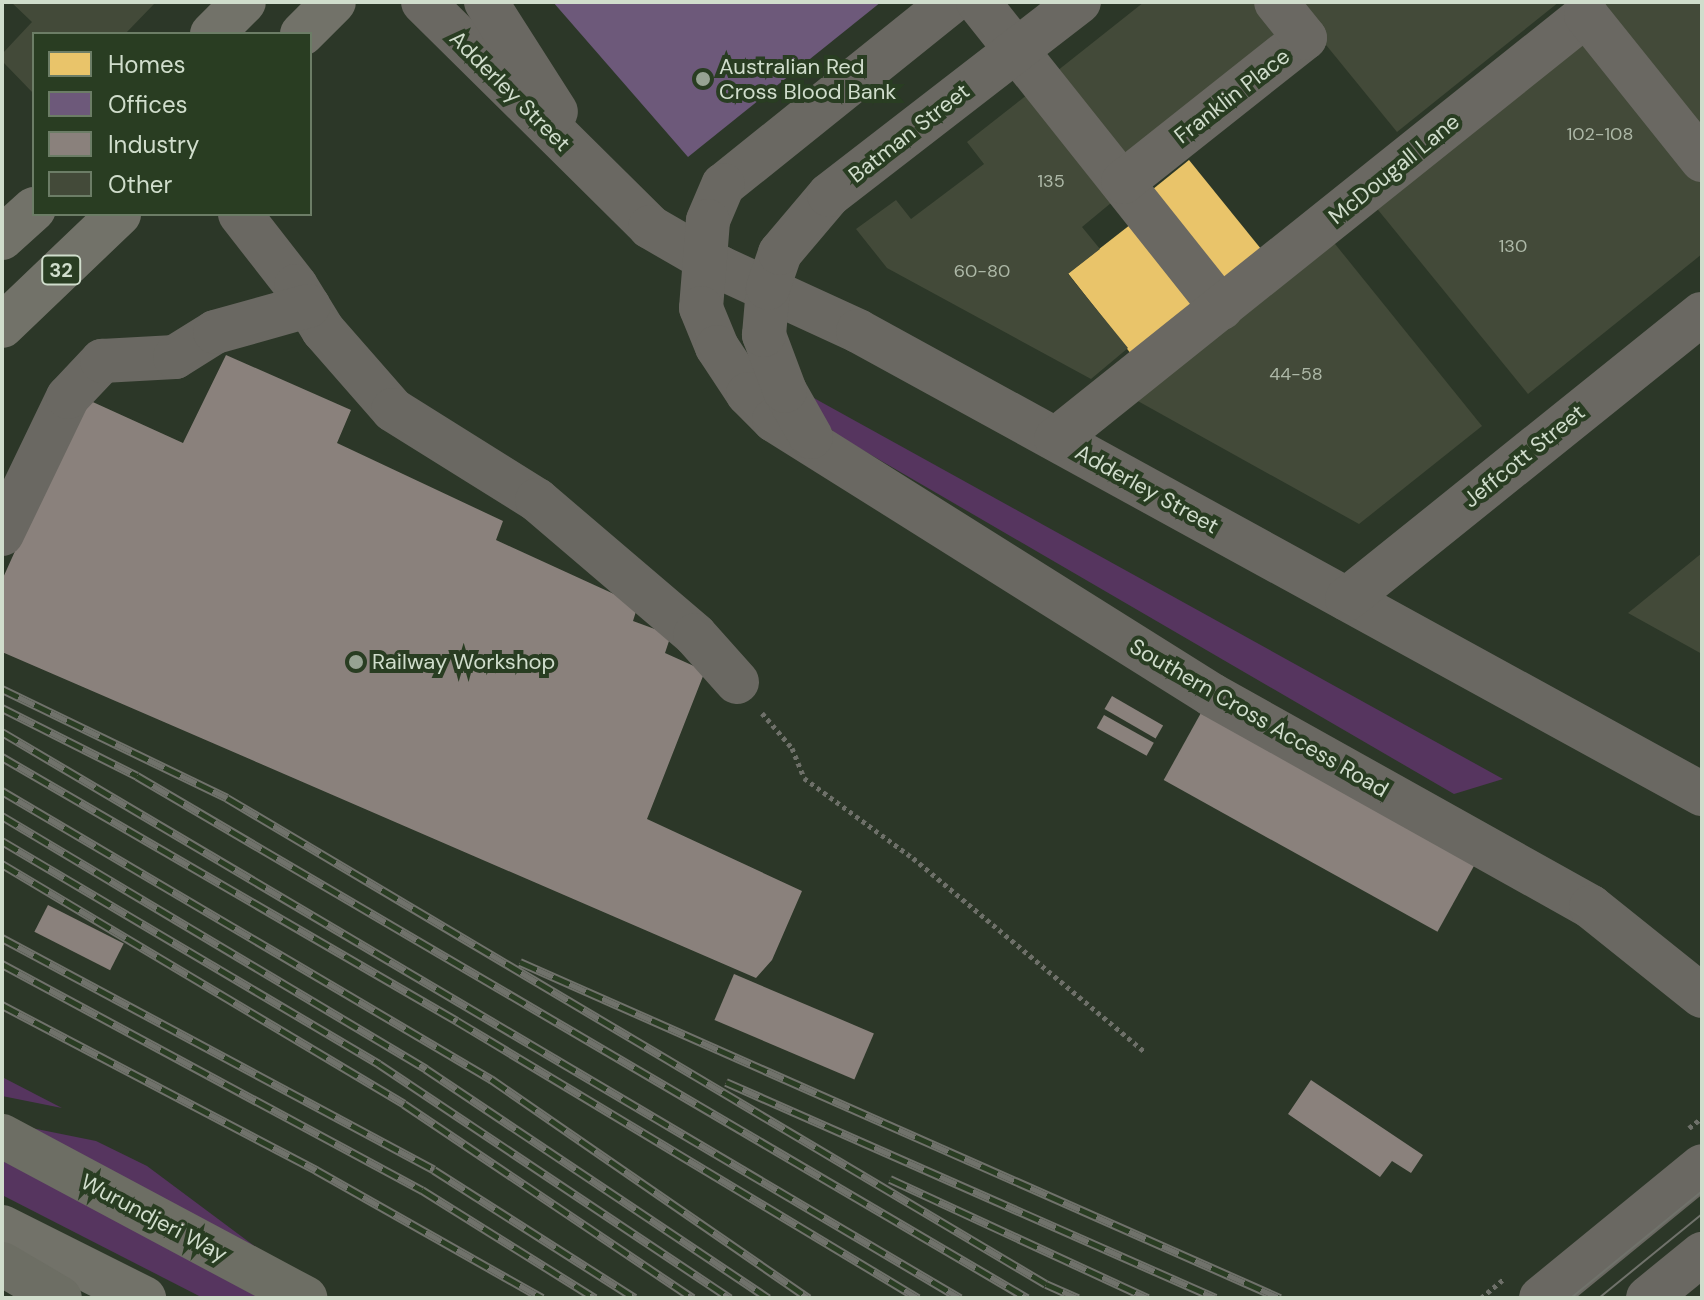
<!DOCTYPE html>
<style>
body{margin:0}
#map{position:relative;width:1704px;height:1300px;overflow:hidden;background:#2c3728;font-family:"DM Sans",sans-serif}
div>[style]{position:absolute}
.green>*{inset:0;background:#56355f}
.homes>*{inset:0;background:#e9c46a;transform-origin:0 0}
.offices>*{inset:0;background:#6d597a}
.industry>*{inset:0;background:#8a817c;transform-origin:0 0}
.building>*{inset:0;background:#434a39}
.path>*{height:5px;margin-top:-2.5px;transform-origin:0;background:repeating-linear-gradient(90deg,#6e7069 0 4px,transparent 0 8px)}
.minor>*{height:44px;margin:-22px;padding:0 22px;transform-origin:22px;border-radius:22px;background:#6a6862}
.major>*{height:44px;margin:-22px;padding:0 22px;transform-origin:22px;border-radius:22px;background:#727269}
.highway>*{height:44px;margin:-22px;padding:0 22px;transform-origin:22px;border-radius:22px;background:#6d6e64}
.tram>*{height:2px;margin:-1px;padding:0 1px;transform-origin:1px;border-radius:1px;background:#70726b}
.rail>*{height:9px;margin-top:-4.5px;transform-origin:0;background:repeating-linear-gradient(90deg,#293d22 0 18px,#70726b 0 36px);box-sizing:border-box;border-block:2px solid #70726b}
.dots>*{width:22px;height:22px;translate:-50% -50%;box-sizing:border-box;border:4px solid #293d22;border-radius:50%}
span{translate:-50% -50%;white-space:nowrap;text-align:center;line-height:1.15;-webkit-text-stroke:8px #293d22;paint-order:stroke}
.number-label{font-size:18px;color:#adb8a7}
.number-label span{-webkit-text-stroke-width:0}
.shield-label span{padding:2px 6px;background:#293d22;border:2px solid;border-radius:6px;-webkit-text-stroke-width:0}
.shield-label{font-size:20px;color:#d0ddcc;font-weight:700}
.poi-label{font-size:22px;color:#d0ddcc}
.left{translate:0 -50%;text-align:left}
.street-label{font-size:22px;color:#d0ddcc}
.frame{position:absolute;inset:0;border:4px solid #d0ddcc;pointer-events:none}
.legend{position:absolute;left:32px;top:32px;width:280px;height:184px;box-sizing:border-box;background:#293d22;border:2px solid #6c7d66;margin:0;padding:10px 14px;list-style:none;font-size:24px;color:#d0ddcc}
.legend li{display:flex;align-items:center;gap:16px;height:40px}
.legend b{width:40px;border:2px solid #6c7d66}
</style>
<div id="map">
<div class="green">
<div style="clip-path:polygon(803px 392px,1503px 779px,1454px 794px,835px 434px)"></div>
<div style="clip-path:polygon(2px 1077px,62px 1108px,2px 1096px)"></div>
<div style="clip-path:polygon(2px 1122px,96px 1141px,147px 1166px,324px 1298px,203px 1298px,2px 1195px)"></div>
</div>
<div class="homes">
<div style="left:1189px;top:160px;width:119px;height:55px;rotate:51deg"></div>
<div style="left:1135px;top:221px;width:106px;height:85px;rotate:52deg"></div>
</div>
<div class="offices">
<div style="clip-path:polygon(553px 2px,881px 2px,688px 157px)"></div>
</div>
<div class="industry">
<div style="clip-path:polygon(226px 355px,351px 410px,337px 443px,503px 521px,496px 540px,638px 605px,633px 621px,671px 635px,665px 653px,705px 671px,647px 819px,802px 891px,772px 960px,756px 978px,2px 652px,2px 580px,84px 398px,183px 443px)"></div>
<div style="left:1112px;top:696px;width:59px;height:15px;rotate:30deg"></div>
<div style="left:1202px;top:711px;width:313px;height:79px;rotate:29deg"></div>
<div style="left:1104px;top:715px;width:57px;height:15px;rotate:29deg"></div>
<div style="left:48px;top:905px;width:85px;height:30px;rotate:27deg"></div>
<div style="left:734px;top:974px;width:152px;height:50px;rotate:23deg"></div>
<div style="clip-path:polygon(1311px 1080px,1423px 1155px,1411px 1173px,1392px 1161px,1380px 1177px,1288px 1114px)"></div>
</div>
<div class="building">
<div style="clip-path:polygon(11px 2px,156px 2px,125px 34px,34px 34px,34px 94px,2px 61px,2px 54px,32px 22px)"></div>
<div style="clip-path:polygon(1144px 2px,1262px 2px,1291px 38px,1127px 169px,1052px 75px)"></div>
<div style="clip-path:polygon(1291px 2px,1559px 2px,1397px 132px)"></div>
<div style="clip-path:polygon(1583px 2px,1702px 2px,1702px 147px)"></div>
<div style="clip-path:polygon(1585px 27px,1702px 171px,1702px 254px,1528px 394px,1370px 200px)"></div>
<div style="clip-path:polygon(1032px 91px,1117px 198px,1082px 227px,1100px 249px,1068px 274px,1128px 348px,1091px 379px,887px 268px,856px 229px,896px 200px,911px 219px,984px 164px,967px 142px)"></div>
<div style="clip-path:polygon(1327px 234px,1482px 426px,1359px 524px,1127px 395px)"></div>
<div style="clip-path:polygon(1702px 553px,1702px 654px,1628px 613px)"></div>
</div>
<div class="path">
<div style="left:762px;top:713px;width:46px;rotate:49.4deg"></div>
<div style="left:792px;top:748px;width:32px;rotate:68deg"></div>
<div style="left:804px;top:778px;width:135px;rotate:36.3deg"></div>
<div style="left:913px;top:858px;width:301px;rotate:39.9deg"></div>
<div style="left:1689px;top:1128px;width:16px;rotate:-38deg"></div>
<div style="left:1481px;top:1298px;width:31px;rotate:-40deg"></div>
</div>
<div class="minor">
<div style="left:423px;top:2px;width:320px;rotate:44.7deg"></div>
<div style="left:650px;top:227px;width:82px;rotate:30deg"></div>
<div style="left:721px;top:268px;width:151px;rotate:24.7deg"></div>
<div style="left:858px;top:331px;width:963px;rotate:28.75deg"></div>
<div style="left:486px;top:2px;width:130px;rotate:57.5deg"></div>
<div style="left:951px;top:2px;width:292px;rotate:141.2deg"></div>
<div style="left:723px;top:185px;width:39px;rotate:113deg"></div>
<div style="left:708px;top:221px;width:87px;rotate:94.6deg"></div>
<div style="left:701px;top:308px;width:42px;rotate:67.7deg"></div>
<div style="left:717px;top:347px;width:56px;rotate:56.6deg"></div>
<div style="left:748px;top:394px;width:37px;rotate:45deg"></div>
<div style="left:774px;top:420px;width:517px;rotate:32.12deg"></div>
<div style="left:1212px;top:695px;width:434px;rotate:29.2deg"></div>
<div style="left:1591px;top:907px;width:142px;rotate:38.7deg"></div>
<div style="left:978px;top:2px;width:391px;rotate:51.5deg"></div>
<div style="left:1123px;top:182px;width:232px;rotate:-38.4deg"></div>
<div style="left:1305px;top:38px;width:46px;rotate:-128.9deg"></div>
<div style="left:240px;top:214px;width:91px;rotate:52.1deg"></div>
<div style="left:296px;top:286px;width:52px;rotate:58.5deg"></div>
<div style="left:323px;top:330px;width:106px;rotate:48.8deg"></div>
<div style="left:393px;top:410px;width:170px;rotate:32deg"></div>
<div style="left:537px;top:500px;width:208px;rotate:40.5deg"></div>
<div style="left:695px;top:635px;width:63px;rotate:48.2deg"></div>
<div style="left:811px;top:437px;width:53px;rotate:-119.5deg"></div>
<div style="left:785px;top:391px;width:60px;rotate:-110.6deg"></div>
<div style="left:764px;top:335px;width:47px;rotate:-85.1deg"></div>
<div style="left:768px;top:288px;width:37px;rotate:-71deg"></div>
<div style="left:780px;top:253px;width:76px;rotate:-49.8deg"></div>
<div style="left:829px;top:195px;width:316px;rotate:-37.7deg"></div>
<div style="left:1056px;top:439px;width:679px;rotate:-38.66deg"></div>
<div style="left:1586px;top:15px;width:186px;rotate:51.3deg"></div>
<div style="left:2px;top:534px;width:152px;rotate:-64.3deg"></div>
<div style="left:68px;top:397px;width:50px;rotate:-46.6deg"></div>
<div style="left:102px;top:361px;width:73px;rotate:-3.1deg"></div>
<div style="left:175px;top:357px;width:47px;rotate:-32deg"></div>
<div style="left:215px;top:332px;width:97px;rotate:-15.6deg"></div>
<div style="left:1347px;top:599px;width:455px;rotate:-38.8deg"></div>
<div style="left:1541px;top:1298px;width:208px;rotate:-39.3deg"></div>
<div style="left:1648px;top:1298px;width:70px;rotate:-39.2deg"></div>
</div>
<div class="major">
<div style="left:212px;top:34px;width:45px;rotate:-45deg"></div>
<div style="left:302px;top:34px;width:45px;rotate:-45deg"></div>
<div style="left:2px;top:238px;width:43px;rotate:-42.2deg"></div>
<div style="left:2px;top:326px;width:162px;rotate:-43.7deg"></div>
<div style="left:2px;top:1227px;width:159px;rotate:26.6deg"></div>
</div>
<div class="highway">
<div style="left:2px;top:1136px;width:344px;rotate:28.1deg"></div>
<div style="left:2px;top:1264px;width:67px;rotate:30.4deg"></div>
</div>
<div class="tram">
<div style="left:1571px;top:1298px;width:169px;rotate:-39.2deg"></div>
<div style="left:1599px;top:1298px;width:133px;rotate:-39.2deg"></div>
</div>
<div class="rail">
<div style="left:2px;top:689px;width:250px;rotate:25.8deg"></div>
<div style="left:227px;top:798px;width:952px;rotate:30.69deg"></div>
<div style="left:1046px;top:1284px;width:35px;rotate:24deg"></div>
<div style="left:2px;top:708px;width:151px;rotate:26.7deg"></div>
<div style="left:137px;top:776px;width:1032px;rotate:30.39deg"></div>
<div style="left:2px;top:732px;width:1113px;rotate:30.58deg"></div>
<div style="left:2px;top:757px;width:526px;rotate:30.12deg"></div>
<div style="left:457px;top:1021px;width:538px;rotate:31deg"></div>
<div style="left:2px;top:791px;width:568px;rotate:30.5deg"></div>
<div style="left:491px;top:1079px;width:386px;rotate:34.6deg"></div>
<div style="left:2px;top:816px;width:494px;rotate:30.8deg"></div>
<div style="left:426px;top:1069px;width:412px;rotate:33.8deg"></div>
<div style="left:2px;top:841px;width:438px;rotate:30.6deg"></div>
<div style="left:379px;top:1064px;width:422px;rotate:33.7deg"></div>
<div style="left:2px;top:864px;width:468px;rotate:30.8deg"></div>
<div style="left:404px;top:1104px;width:348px;rotate:33.9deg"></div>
<div style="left:2px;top:938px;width:490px;rotate:28.2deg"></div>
<div style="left:434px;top:1170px;width:238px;rotate:32.5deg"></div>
<div style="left:520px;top:962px;width:831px;rotate:23.85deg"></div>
<div style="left:2px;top:964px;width:477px;rotate:28.3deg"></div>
<div style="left:422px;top:1190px;width:204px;rotate:32deg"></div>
<div style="left:2px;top:1005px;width:355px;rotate:27.7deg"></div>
<div style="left:316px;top:1170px;width:260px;rotate:29.5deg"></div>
<div style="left:726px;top:1082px;width:535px;rotate:23.79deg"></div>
<div style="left:890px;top:1179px;width:284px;rotate:24.8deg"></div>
</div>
<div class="dots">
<div style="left:703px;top:79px;background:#97a393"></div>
<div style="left:356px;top:662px;background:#97a393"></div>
</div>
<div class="number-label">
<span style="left:1600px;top:134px">102-108</span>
<span style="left:1051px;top:181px">135</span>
<span style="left:1513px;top:246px">130</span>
<span style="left:982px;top:271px">60-80</span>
<span style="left:1296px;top:374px">44-58</span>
</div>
<div class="shield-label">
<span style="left:61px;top:270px">32</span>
</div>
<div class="poi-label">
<span class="left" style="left:719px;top:79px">Australian Red<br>Cross Blood Bank</span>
<span class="left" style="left:372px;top:662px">Railway Workshop</span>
</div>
<div class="street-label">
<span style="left:510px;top:91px;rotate:45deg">Adderley Street</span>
<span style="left:1232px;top:96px;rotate:-38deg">Franklin Place</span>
<span style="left:909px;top:133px;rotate:-38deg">Batman Street</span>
<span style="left:1394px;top:169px;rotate:-39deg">McDougall Lane</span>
<span style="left:1524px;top:456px;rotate:-39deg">Jeffcott Street</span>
<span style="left:1147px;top:489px;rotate:29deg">Adderley Street</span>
<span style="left:1259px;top:718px;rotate:30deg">Southern Cross Access Road</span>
<span style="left:154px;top:1218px;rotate:28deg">Wurundjeri Way</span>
</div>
<div class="frame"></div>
<ul class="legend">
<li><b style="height:22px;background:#e9c46a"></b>Homes</li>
<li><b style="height:22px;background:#6d597a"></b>Offices</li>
<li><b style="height:22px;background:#8a817c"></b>Industry</li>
<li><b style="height:22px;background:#434a39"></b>Other</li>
</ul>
</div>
